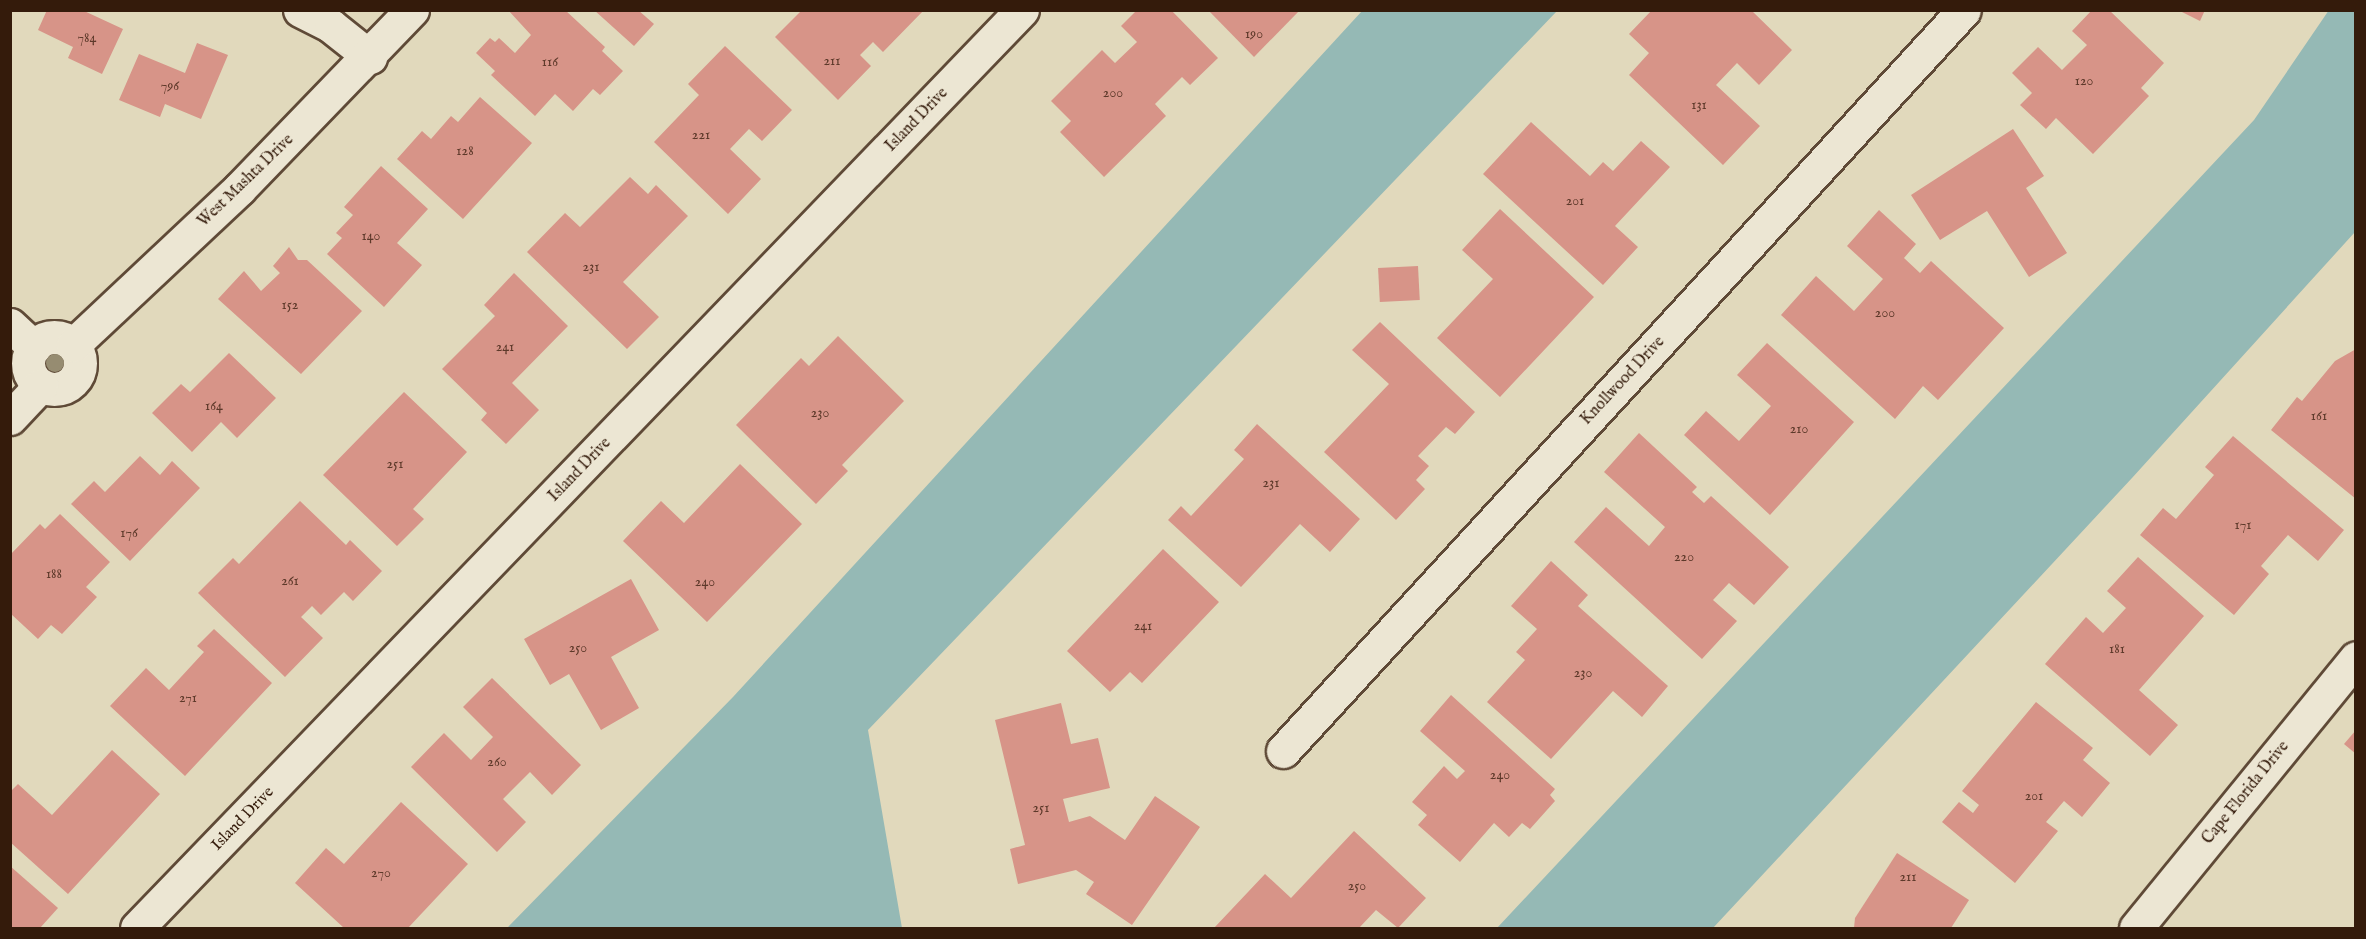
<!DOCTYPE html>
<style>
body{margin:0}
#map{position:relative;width:2366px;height:939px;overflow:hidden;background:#e1d9bc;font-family:"IM FELL English",serif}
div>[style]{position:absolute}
.water>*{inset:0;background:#95b9b5}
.building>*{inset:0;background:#d79488;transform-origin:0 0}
.roads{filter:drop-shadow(2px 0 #5f4a37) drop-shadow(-2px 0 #5f4a37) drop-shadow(0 2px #5f4a37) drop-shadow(0 -2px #5f4a37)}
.minor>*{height:33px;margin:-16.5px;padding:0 16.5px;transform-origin:16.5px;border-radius:16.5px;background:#ece6d3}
.minor>.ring{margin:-16.5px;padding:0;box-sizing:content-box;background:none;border:33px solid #ece6d3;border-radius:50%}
.trees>*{width:18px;height:18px;margin:-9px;border-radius:50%;background:#968c71}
span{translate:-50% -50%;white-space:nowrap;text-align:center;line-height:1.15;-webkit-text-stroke:5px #ece6d3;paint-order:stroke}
.number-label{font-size:14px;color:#5d392a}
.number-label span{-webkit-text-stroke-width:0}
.street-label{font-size:16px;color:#341b0b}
.frame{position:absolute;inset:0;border:12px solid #341b0b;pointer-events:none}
</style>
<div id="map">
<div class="water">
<div style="clip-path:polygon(2329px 10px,2355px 11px,2355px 232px,2132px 478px,1713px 928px,1497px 928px,2254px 120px)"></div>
<div style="clip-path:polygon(1362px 11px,1557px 11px,868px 730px,902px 928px,507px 928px,733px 697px)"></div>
</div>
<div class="building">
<div style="clip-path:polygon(47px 10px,82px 10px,123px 29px,102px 74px,68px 58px,73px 47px,38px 30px)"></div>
<div style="clip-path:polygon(508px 10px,565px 10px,605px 47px,602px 51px,623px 71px,600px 95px,593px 89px,573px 111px,555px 94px,535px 116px,491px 75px,495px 71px,476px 53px,490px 38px,495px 42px,499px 38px,515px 53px,531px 35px)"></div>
<div style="clip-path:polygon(594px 10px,638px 10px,654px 24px,634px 46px)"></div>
<div style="clip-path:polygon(802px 10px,924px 10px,883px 52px,873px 42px,860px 55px,871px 66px,838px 100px,775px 37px)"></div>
<div style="clip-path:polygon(1137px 10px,1171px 10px,1218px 58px,1190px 85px,1182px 77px,1155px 104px,1166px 116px,1104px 177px,1060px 132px,1071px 121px,1051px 101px,1102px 50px,1115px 63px,1137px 42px,1121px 26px)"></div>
<div style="clip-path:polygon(1208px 10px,1300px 10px,1254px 57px)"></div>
<div style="clip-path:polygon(1652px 10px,1751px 10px,1792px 50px,1759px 85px,1737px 63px,1716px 85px,1760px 126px,1723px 165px,1629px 75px,1649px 53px,1629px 34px)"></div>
<div style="clip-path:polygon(2092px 10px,2109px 10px,2164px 63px,2141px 88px,2149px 96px,2093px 154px,2056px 118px,2046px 129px,2020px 105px,2032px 93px,2012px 73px,2038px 47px,2062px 70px,2087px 45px,2072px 31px)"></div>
<div style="clip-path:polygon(2178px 10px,2205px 10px,2200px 21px)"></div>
<div style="clip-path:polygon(197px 43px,228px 55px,201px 119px,165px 104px,160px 117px,119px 100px,139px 54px,185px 73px)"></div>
<div style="clip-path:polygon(725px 46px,792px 110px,762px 141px,749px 129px,730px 149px,761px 179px,728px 214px,654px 142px,699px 95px,688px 84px)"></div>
<div style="clip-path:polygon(480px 97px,532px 143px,463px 219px,397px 159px,422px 131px,431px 139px,451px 116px,458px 122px)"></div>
<div style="clip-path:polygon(1531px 122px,1590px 176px,1603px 162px,1613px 171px,1641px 141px,1670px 167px,1615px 226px,1638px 247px,1603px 285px,1483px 174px)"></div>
<div style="clip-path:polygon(2013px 129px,2044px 176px,2026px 188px,2067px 253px,2029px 277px,1987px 211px,1940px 240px,1911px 195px)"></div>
<div style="clip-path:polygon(381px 166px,428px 209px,397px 243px,422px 265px,384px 307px,327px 254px,342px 238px,336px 233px,353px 215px,344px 207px)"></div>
<div style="clip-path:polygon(630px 177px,648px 194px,656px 185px,688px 216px,623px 282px,659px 317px,627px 349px,527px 252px,565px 213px,580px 227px)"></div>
<div style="clip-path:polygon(1500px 209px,1594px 297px,1500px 397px,1437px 338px,1493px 279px,1462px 250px)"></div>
<div style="clip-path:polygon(1879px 210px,1916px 244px,1904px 258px,1920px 273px,1931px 261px,2004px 328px,1938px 400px,1923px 386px,1895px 419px,1781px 315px,1816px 276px,1854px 311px,1883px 279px,1847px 246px)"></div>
<div style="clip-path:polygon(289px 247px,298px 260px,307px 260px,362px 311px,301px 374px,218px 299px,244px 271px,261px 291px,280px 273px,273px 266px)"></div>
<div style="left:1418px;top:266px;width:34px;height:40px;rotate:87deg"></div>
<div style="clip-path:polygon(514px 273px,568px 326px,512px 383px,539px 410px,506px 444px,481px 420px,487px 413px,442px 369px,495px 316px,484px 305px)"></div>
<div style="clip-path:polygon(1380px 322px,1475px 412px,1455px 434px,1446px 427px,1418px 456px,1429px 466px,1416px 480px,1425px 489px,1396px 520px,1324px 452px,1389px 384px,1352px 350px)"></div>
<div style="clip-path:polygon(838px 336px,904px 401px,842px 465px,848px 471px,816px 504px,736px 425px,801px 358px,809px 366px)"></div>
<div style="clip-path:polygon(1767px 343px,1854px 422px,1770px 515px,1684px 435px,1706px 411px,1739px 441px,1771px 406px,1737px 375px)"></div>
<div style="clip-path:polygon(2356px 349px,2356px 499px,2271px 430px,2297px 397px,2302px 401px,2335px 361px)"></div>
<div style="clip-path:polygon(229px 353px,276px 398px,237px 438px,221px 422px,192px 452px,152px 413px,181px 384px,190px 392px)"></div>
<div style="clip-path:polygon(404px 392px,467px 452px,413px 509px,424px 519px,397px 546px,323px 475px)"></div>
<div style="clip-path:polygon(1257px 424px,1360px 519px,1330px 552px,1300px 524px,1241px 587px,1168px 520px,1181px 506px,1191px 516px,1244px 459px,1234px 450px)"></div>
<div style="clip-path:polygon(1639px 433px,1697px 487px,1692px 492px,1704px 503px,1711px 496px,1789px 567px,1754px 605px,1729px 583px,1713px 600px,1737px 621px,1702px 659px,1574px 542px,1606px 507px,1649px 546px,1665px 527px,1604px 472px)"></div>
<div style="clip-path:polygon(2233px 436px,2344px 530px,2318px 561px,2288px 535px,2261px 566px,2269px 574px,2234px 615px,2140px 535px,2163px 508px,2176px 519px,2214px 475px,2205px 467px)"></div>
<div style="clip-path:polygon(140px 456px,160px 475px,172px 461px,200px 488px,130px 561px,71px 504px,94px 481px,105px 492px)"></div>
<div style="clip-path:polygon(740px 464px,802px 524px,707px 622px,623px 541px,661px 501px,684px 523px)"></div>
<div style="clip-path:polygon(300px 501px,346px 545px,350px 540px,382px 571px,353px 601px,344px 592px,321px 615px,312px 606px,301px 617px,323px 638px,285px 677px,198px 593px,233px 558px,239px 564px)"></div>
<div style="clip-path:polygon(60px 514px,110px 562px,86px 587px,97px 597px,62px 634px,51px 625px,38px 639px,10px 613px,10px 555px,40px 524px,45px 529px)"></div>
<div style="clip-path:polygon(1163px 549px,1219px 602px,1142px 683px,1130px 672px,1110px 692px,1067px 651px)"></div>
<div style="clip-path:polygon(2138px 557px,2204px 616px,2139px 690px,2178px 725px,2150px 756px,2045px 664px,2086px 617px,2103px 633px,2126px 608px,2107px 591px)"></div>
<div style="clip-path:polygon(1551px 561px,1588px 595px,1578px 606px,1668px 686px,1642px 717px,1613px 691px,1551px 759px,1487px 702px,1525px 660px,1516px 652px,1537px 629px,1511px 606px)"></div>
<div style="clip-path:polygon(631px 579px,659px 630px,611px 657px,639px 708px,601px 730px,569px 674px,550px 685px,524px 639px)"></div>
<div style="clip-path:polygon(214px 629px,272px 683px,185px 776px,110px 706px,146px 668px,169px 690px,204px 652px,197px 646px)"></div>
<div style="clip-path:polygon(492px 678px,581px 765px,552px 795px,530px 772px,503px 799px,526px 822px,497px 852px,411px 767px,444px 733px,471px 760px,493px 737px,463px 707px)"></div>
<div style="clip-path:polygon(1451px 695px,1555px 789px,1550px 795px,1555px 801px,1530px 829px,1522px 823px,1509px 837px,1494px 823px,1460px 862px,1418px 825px,1427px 815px,1412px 802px,1444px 766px,1457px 779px,1465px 771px,1420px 731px)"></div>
<div style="clip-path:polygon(2036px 702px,2093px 748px,2083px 760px,2110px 783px,2082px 817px,2064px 801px,2046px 822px,2058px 831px,2015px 883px,1942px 822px,1959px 802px,1973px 813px,1979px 805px,1962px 791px)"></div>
<div style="clip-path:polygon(1061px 703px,1071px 744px,1098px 738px,1110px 788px,1063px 799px,1069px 822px,1090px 816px,1125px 840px,1155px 796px,1200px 827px,1132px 925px,1086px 894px,1094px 882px,1076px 870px,1018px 884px,1010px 849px,1025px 845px,995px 720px)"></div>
<div style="clip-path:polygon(2356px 730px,2356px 754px,2344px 744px)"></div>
<div style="clip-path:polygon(112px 750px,160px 794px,68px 894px,10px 842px,10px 792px,18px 784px,52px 815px)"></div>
<div style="clip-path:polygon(401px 802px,468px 864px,408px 928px,344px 928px,295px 883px,326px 848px,344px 864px)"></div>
<div style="clip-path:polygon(1354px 831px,1426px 898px,1398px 928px,1376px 910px,1359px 928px,1214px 928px,1265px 874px,1291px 898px)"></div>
<div style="clip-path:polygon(1897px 853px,1969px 900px,1951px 928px,1854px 928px,1855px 918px)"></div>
<div style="clip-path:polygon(10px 866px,58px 908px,40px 928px,10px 928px)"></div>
</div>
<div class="roads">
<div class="minor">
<div style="left:300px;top:10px;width:35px;rotate:27deg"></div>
<div style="left:331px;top:26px;width:50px;rotate:38.5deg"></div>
<div style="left:10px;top:325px;width:33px;rotate:43deg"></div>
<div class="ring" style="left:28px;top:337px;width:19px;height:19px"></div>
<div style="left:73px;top:345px;width:228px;rotate:-43.2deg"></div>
<div style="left:239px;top:189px;width:249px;rotate:-46deg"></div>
<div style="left:10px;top:418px;width:45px;rotate:-46.8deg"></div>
<div style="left:1283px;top:751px;width:1006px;rotate:-47.42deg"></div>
<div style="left:137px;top:928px;width:1275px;rotate:-46.05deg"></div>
<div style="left:2136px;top:928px;width:348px;rotate:-50.8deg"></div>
</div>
</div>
<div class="trees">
<div style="left:55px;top:363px"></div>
</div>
<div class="number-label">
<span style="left:1254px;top:34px">190</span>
<span style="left:87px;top:38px">784</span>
<span style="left:832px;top:61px">211</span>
<span style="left:550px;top:62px">116</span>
<span style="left:2084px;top:81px">120</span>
<span style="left:170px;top:86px">796</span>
<span style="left:1113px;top:93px">200</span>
<span style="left:1699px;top:105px">131</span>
<span style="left:701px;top:135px">221</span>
<span style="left:465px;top:151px">128</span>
<span style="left:1575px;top:201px">201</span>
<span style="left:371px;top:236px">140</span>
<span style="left:591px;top:267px">231</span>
<span style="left:290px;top:305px">152</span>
<span style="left:1885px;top:313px">200</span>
<span style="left:505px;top:347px">241</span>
<span style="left:214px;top:406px">164</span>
<span style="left:820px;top:413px">230</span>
<span style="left:2319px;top:416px">161</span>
<span style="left:1799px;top:429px">210</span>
<span style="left:395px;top:464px">251</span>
<span style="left:1271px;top:483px">231</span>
<span style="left:2243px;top:525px">171</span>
<span style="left:129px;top:533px">176</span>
<span style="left:1684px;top:557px">220</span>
<span style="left:54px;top:574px">188</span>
<span style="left:290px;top:581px">261</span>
<span style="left:705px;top:582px">240</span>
<span style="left:1143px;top:626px">241</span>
<span style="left:578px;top:648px">250</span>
<span style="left:2117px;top:649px">181</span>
<span style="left:1583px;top:673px">230</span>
<span style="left:188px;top:698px">271</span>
<span style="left:497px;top:762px">260</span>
<span style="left:1500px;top:775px">240</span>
<span style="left:2034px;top:796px">201</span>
<span style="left:1041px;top:808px">251</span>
<span style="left:381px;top:873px">270</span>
<span style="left:1908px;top:877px">211</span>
<span style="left:1357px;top:886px">250</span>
</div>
<div class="street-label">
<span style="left:917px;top:120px;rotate:-46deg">Island Drive</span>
<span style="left:246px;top:181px;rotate:-44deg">West Mashta Drive</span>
<span style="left:1623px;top:381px;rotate:-47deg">Knollwood Drive</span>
<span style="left:580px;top:470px;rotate:-46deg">Island Drive</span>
<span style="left:2246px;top:793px;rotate:-51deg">Cape Florida Drive</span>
<span style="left:243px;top:819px;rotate:-46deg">Island Drive</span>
</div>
<div class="frame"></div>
</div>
